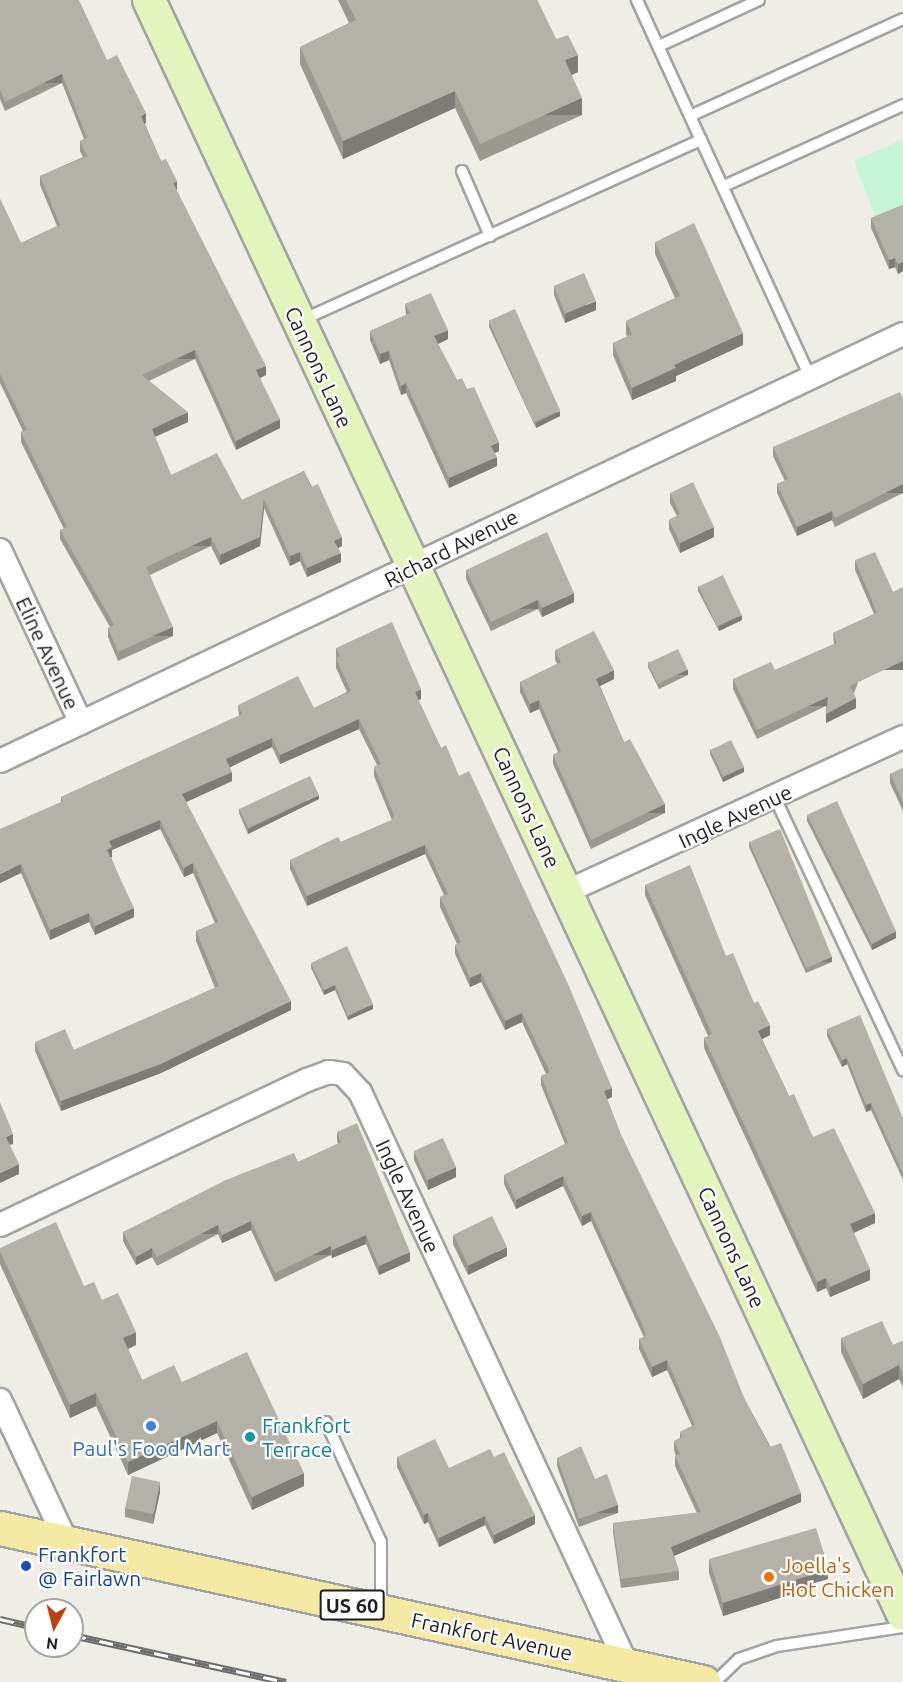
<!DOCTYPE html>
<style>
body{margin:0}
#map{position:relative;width:903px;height:1682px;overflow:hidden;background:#efeee6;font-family:Ubuntu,sans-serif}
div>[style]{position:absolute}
.park>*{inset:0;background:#c6f6d7}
.roads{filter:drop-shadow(2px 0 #a3a3a3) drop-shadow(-2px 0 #a3a3a3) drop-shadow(0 2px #a3a3a3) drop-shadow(0 -2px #a3a3a3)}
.lane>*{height:10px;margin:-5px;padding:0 5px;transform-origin:5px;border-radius:5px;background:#fff}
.street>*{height:22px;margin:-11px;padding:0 11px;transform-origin:11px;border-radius:11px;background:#fff}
.secondary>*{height:32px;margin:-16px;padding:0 16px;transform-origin:16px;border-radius:16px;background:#e3f5bd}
.primary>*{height:33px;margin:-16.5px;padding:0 16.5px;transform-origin:16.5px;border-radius:16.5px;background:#f5e9a4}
.rail>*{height:7px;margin-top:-3.5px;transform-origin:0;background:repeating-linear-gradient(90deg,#fff 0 14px,#6d6d6d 0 28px);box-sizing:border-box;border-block:2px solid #6d6d6d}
.wall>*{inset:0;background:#9b9890}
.shaded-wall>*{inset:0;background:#7e7c76;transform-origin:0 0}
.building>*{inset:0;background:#b4b1a8;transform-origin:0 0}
.dots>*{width:16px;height:16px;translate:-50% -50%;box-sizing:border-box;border:3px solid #fff;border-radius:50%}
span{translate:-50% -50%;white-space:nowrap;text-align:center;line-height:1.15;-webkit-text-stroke:4.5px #fff;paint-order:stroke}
.shield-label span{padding:2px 4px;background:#fff;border:2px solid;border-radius:4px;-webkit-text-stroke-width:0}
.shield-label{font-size:20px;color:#1f1f1f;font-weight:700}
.street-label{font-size:21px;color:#1f1f1f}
.culture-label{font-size:21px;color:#0d838f}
.left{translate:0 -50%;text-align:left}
.shop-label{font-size:21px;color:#366cbe}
.transit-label{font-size:21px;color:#164399}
.food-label{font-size:21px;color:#c56008}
.north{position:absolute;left:24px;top:1598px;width:60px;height:60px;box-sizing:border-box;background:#fff;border:2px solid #a5a5a5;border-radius:50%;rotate:187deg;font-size:16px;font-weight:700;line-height:24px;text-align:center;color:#1f1f1f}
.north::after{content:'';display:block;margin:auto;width:21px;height:27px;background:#bf400e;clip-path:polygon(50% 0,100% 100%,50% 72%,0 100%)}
</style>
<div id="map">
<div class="park">
<div style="clip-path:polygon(903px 139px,903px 207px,876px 219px,854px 161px)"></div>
</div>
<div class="roads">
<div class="lane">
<div style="left:659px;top:46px;width:110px;rotate:-24.7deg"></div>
<div style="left:690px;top:116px;width:234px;rotate:-24.5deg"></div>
<div style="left:701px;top:140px;width:261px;rotate:65.3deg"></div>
<div style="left:462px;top:171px;width:71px;rotate:66.7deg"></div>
<div style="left:724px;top:186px;width:196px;rotate:-24.3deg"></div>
<div style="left:302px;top:320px;width:438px;rotate:-24.3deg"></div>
<div style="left:701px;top:140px;width:154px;rotate:-114.6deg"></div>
<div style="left:775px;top:798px;width:301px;rotate:64.8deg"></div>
<div style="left:326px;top:1422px;width:132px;rotate:65.4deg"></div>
<div style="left:381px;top:1542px;width:66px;rotate:90deg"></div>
<div style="left:715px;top:1682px;width:33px;rotate:-44deg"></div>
<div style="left:739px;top:1659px;width:40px;rotate:-18.9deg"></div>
<div style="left:777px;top:1646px;width:127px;rotate:-8.6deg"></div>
</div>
<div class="street">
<div style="left:0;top:550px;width:191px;rotate:64.9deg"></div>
<div style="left:0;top:761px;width:999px;rotate:-25.31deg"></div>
<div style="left:566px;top:892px;width:371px;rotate:-24.7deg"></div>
<div style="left:0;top:1225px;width:340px;rotate:-25.3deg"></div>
<div style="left:307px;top:1080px;width:23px;rotate:-20deg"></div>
<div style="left:329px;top:1072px;width:14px;rotate:8deg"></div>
<div style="left:343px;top:1074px;width:25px;rotate:47deg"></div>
<div style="left:360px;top:1092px;width:632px;rotate:65.02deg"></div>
<div style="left:0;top:1400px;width:158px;rotate:64.9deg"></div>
</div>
<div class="secondary">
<div style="left:149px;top:0;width:1781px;rotate:64.96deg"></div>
</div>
<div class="primary">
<div style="left:0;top:1528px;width:720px;rotate:12.36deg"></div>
</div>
</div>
<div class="rail">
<div style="left:0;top:1619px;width:37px;rotate:13deg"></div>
<div style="left:72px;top:1635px;width:219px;rotate:12.4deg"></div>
</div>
<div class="wall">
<div style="clip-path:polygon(0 0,107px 60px,146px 123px,145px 124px,161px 161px,177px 191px,266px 375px,260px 378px,280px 428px,236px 450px,195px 359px,149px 381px,188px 422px,155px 437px,171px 475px,242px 500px,304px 471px,342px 546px,338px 548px,341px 562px,307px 577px,300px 561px,290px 566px,264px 508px,260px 546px,220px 565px,211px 546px,150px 575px,173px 636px,118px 661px,108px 637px,108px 628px,110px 627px,60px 539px,60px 530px,64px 529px,21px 442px,21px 432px,23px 431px,0 383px,0 199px,21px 243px,57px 226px,40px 185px,40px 176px,83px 157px,80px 151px,80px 141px,84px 139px,62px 83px,5px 111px,0 99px)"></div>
<div style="clip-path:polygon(338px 0,537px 0,556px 39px,578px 72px,571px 75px,582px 115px,480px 161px,455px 108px,343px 159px,300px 64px,300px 47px,349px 23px)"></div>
<div style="clip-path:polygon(903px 205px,903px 271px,898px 274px,895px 267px,889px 269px,871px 228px,871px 218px)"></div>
<div style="clip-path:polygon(655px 242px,743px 345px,676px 376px,676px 381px,632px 400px,613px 355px,613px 343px,627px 337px,626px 333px,626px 321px,675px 298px,655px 254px)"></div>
<div style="clip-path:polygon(554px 286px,596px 310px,565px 323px,554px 295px)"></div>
<div style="clip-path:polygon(405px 304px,448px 339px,438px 344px,457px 380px,499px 451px,495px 453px,497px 466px,449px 488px,406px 393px,401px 395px,389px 360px,380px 364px,370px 340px,370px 331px,406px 315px)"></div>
<div style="clip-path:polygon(489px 322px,560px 416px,536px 428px,489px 327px)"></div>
<div style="clip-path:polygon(903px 398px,903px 493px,835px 527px,832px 520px,797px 536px,777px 493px,777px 484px,785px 481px,773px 456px,773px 447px)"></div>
<div style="clip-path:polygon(670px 493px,714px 537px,680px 553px,669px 529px,669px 520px,677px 516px,670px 503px)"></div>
<div style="clip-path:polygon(855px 560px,893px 592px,854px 693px,856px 708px,826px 723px,826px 706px,757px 739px,733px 689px,733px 679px,775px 670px,834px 644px,833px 633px,874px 614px,855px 570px)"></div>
<div style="clip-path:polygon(466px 570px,574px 602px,542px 617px,538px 609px,491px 631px,466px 579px)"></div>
<div style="clip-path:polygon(698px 586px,742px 620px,719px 631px,698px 591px)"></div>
<div style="clip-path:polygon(336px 648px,421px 699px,418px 700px,441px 748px,459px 776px,612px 1097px,607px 1099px,621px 1135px,745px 1400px,801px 1502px,674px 1556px,679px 1571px,679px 1580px,621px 1588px,613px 1532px,613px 1523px,697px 1513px,675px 1466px,675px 1456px,676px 1456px,674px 1450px,674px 1441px,680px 1438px,680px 1432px,692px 1426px,667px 1370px,652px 1377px,639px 1349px,639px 1339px,644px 1337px,642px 1333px,591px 1221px,582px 1226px,563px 1186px,516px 1209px,504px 1184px,504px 1175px,565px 1144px,541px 1085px,541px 1076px,546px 1074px,522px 1022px,505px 1030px,481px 982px,470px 987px,455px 954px,455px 945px,457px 944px,440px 907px,440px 897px,444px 895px,425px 854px,307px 906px,290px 869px,290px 860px,341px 842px,392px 820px,374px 776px,374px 767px,377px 765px,359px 729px,280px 764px,272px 747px,230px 767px,232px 781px,186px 802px,291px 1010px,161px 1073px,61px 1111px,35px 1051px,35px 1042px,74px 1050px,215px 988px,196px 941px,196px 931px,215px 923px,193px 873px,184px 877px,160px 829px,112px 850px,112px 857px,111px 857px,134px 917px,95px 935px,89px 922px,50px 940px,21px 873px,0 883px,61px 802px,61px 797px,239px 716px,238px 705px,314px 708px,347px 692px,336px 668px)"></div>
<div style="clip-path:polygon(555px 650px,614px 679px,600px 686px,624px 742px,665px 813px,591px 849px,553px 764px,553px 755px,558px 752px,539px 709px,530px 713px,520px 692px,520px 682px,557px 664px,555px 659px)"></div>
<div style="clip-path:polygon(648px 662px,688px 675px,659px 689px,648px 667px)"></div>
<div style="clip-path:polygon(710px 749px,744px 772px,723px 782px,710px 754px)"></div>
<div style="clip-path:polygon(903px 768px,903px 811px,890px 783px,890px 774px)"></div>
<div style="clip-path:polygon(319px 799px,248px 834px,239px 813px,239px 809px)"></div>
<div style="clip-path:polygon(807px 815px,896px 938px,872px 950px,807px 821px)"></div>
<div style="clip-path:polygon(749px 842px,832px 962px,806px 973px,749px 847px)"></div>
<div style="clip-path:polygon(645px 885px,726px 956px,754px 1003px,770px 1035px,762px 1039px,789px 1096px,813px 1137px,875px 1223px,854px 1233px,870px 1280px,830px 1297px,826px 1288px,817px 1292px,704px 1048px,704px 1038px,708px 1036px,645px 895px)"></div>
<div style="clip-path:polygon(311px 963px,373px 1009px,348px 1020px,335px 990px,324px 995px,311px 968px)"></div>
<div style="clip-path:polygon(827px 1029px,903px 1118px,903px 1180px,871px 1110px,866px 1112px,847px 1064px,842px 1067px,827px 1036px)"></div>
<div style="clip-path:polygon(337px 1132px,410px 1261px,379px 1275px,366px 1244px,332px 1258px,331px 1255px,275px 1282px,251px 1230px,222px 1243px,218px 1234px,157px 1266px,152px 1257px,136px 1265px,123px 1241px,123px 1232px,298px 1162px,338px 1144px,337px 1141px)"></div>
<div style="clip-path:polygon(414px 1151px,456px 1177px,428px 1190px,414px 1160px)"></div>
<div style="clip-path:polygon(453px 1235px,507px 1256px,468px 1275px,453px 1244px)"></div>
<div style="clip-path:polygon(0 1248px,84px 1286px,102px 1300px,136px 1345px,128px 1349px,142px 1380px,182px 1382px,304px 1486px,252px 1510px,217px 1433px,128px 1475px,96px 1406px,70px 1418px,0 1264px)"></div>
<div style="clip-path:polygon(841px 1338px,893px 1345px,903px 1341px,903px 1387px,899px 1379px,863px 1399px,841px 1352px)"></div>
<div style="clip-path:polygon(397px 1457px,449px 1468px,494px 1457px,535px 1524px,494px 1544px,485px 1525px,439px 1547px,428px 1522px,424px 1524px,397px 1467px)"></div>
<div style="clip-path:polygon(557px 1458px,595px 1479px,618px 1513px,579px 1527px,557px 1466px)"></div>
<div style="clip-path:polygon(160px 1492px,153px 1524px,125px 1517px,125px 1508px)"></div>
<div style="clip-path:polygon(709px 1559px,828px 1579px,814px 1583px,814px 1587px,723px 1616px,709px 1573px)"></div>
</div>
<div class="shaded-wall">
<div style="clip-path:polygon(578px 55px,578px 72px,565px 78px,565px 60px)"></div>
<div style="left:62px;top:74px;width:9px;height:64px;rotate:90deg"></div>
<div style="clip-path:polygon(455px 91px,455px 108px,343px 159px,343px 141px)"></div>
<div style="left:582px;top:98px;width:17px;height:112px;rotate:90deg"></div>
<div style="clip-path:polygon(146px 113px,146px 123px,141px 125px,141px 116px)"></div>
<div style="clip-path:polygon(177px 181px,177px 191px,173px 183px)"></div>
<div style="clip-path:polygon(895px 258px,895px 267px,889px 269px,889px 260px)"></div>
<div style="clip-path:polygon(903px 262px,903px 271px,898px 274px,898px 264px)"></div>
<div style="clip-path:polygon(596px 301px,596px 310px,565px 323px,565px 314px)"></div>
<div style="clip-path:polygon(448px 330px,448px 339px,434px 346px,434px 336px)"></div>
<div style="clip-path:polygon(743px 333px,743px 345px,676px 376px,676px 381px,632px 400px,632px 388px,674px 365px)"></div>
<div style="left:195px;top:350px;width:9px;height:59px;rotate:90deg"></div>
<div style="clip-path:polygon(389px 351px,389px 360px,380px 364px,380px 354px)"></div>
<div style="clip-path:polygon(266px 366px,266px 375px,256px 380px,256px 370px)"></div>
<div style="clip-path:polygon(406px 383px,406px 393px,401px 395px,401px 386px)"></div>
<div style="clip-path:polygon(560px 411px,560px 416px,536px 428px,536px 423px)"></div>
<div style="clip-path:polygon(188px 412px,188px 422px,152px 438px,152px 429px)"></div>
<div style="clip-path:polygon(280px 419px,280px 428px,236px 450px,236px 441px)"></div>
<div style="clip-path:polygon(499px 442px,499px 451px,491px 455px,491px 446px)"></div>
<div style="clip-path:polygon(497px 457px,497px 466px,449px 488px,449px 478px)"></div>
<div style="left:903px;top:484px;width:9px;height:76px;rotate:90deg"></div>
<div style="clip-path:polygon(264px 499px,264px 508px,260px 546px,220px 565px,220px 555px)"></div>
<div style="clip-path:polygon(832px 511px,832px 520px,797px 536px,797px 527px)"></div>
<div style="clip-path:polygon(714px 527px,714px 537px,680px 553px,680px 543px)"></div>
<div style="left:211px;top:537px;width:9px;height:72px;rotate:90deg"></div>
<div style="clip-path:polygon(342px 537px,342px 546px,334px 550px,334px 541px)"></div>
<div style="clip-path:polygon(300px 552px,300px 561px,290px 566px,290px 556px)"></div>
<div style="clip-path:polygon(341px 553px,341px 562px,307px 577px,307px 568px)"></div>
<div style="clip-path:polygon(574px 593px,574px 602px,542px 617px,542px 608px)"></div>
<div style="left:538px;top:600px;width:9px;height:52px;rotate:90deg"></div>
<div style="clip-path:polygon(742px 615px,742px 620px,719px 631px,719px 626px)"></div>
<div style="left:173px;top:627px;width:9px;height:60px;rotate:90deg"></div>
<div style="left:903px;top:661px;width:9px;height:59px;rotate:90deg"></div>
<div style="clip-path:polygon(614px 670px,614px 679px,596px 688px,596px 679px)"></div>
<div style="left:688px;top:670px;width:5px;height:32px;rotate:90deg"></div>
<div style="clip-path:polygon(421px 689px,421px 699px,415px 702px,415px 692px)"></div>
<div style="left:828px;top:697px;width:9px;height:78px;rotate:90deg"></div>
<div style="clip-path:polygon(856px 698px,856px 708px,826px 723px,826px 714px)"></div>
<div style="clip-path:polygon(539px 700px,539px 709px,530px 713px,530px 704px)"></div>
<div style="clip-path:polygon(359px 719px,359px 729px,280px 764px,280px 755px)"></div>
<div style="clip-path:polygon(272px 738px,272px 747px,226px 769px,226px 759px)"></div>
<div style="clip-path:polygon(744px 767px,744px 772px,723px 782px,723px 777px)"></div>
<div style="clip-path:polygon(232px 772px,232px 781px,182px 804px,182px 794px)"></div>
<div style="clip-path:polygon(319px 795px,319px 799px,248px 834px,248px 829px)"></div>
<div style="left:665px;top:804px;width:9px;height:82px;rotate:90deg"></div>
<div style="clip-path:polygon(160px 820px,160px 829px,112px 850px,112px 857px,107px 859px,107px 850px,109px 841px)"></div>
<div style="clip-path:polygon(425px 845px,425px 854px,307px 906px,307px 896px)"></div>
<div style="clip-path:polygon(193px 863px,193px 873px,184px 877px,184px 868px)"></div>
<div style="clip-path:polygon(21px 864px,21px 873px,0 883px,0 874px)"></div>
<div style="clip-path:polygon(134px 908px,134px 917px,95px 935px,95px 926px)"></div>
<div style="clip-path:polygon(89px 913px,89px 922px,50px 940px,50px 930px)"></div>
<div style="clip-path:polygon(896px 931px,896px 938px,872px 950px,872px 944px)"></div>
<div style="left:832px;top:957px;width:5px;height:28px;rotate:90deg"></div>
<div style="clip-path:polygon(481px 973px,481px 982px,470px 987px,470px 978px)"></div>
<div style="clip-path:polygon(335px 985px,335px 990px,324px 995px,324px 990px)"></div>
<div style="clip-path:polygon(291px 1001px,291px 1010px,161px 1073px,61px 1111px,61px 1101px)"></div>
<div style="clip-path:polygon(373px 1004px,373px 1009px,348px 1020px,348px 1016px)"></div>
<div style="clip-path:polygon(522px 1013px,522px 1022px,505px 1030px,505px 1021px)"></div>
<div style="clip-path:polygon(770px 1025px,770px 1035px,758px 1041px,758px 1031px)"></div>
<div style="clip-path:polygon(847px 1058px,847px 1064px,842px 1067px,842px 1060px)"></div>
<div style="clip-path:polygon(612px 1088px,612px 1097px,604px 1101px,604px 1091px)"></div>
<div style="clip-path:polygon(871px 1103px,871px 1110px,866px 1112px,866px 1105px)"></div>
<div style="clip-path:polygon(13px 1134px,13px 1144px,6px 1146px,6px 1137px)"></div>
<div style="clip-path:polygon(19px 1164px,19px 1174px,0 1183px,0 1173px)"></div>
<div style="clip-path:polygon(456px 1167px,456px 1177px,428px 1190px,428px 1180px)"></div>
<div style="clip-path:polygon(563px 1176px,563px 1186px,516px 1209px,516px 1200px)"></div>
<div style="clip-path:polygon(591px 1212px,591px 1221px,582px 1226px,582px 1216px)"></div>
<div style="clip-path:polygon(875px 1213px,875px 1223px,850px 1234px,850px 1224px)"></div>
<div style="clip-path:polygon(251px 1221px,251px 1230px,222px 1243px,222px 1235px)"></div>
<div style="left:218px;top:1225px;width:9px;height:69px;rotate:90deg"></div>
<div style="clip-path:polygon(366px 1235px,366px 1244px,332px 1258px,332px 1250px)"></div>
<div style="left:331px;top:1246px;width:9px;height:62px;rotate:90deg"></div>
<div style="clip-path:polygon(507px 1247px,507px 1256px,468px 1275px,468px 1266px)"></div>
<div style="clip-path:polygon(152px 1248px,152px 1257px,136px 1265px,136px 1257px)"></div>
<div style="clip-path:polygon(410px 1252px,410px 1261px,379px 1275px,379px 1266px)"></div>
<div style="clip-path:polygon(870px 1269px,870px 1280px,830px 1297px,830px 1287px)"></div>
<div style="clip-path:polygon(826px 1278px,826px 1288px,817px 1292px,817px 1282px)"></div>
<div style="clip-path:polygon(136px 1332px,136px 1345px,123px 1351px,123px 1338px)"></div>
<div style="clip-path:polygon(667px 1360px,667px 1370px,652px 1377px,652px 1367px)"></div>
<div style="clip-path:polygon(899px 1365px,899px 1379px,863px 1399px,863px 1384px)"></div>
<div style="clip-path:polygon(96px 1393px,96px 1406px,70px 1418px,70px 1405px)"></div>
<div style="clip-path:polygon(217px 1421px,217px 1433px,128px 1475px,128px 1462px)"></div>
<div style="clip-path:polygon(304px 1473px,304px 1486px,252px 1510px,252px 1497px)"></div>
<div style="clip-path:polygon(160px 1482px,160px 1492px,153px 1524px,153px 1515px)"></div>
<div style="clip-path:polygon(801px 1493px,801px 1502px,671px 1557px,671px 1547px)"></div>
<div style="left:618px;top:1505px;width:8px;height:41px;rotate:90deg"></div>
<div style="clip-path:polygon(428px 1513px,428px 1522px,424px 1524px,424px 1515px)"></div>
<div style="clip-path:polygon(535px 1515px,535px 1524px,494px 1544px,494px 1535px)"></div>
<div style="clip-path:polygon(485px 1516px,485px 1525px,439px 1547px,439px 1538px)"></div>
<div style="clip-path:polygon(828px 1566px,828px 1579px,814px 1583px,814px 1587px,723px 1616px,723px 1603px,813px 1570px)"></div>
</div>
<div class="building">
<div style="clip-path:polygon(0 0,79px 0,107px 60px,117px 55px,146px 113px,141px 116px,161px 161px,166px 159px,177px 181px,173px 183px,266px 366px,256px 370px,280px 419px,236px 441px,195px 350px,142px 375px,188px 412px,152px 429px,171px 475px,217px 453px,242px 500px,304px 471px,311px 487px,318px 484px,342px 537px,334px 541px,341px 553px,307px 568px,300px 552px,290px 556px,264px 499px,260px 537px,220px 555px,211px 537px,146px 567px,173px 627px,118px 652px,108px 628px,114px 625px,60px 530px,67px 527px,21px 432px,27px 430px,0 374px,0 199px,21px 243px,60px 225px,40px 176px,87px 156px,80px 141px,87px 138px,62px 74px,5px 102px,0 89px)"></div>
<div style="clip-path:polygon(346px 0,537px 0,556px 39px,568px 35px,578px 55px,565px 60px,582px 98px,480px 144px,455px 91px,343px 141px,300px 47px,356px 20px)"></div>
<div style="clip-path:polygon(903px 205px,903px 262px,898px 264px,895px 258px,889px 260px,871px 218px)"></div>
<div style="clip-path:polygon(694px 223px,743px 333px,674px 365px,676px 368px,632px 388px,613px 343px,632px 334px,626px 321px,680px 296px,655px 242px)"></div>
<div style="left:584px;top:273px;width:30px;height:33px;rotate:67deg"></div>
<div style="clip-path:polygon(431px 293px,448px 330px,434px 336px,457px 380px,462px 378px,467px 389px,474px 387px,499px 442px,491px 446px,497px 457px,449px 478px,406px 383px,401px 386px,389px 351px,380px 354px,370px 331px,410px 313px,405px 304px)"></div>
<div style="left:515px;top:309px;width:111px;height:29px;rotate:66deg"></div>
<div style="clip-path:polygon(900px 392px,903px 398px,903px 484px,835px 518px,832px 511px,797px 527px,777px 484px,788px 479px,773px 447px)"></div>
<div style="clip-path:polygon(693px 482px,714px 527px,680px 543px,669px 520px,680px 514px,670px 493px)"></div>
<div style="clip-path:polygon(547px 532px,574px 593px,542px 608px,538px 600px,491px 622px,466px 570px)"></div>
<div style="clip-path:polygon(875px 552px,893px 592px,903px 587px,903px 661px,850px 686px,856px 698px,826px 714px,828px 697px,757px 730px,733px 679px,771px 662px,775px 670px,837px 643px,833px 633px,877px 613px,855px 560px)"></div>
<div style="left:723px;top:575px;width:44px;height:27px;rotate:65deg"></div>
<div style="clip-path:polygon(392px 622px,421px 689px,415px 692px,441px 748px,446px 745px,459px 776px,469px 771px,568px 984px,612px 1088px,604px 1091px,621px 1135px,719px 1335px,745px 1400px,770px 1447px,781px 1443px,801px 1493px,671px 1547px,679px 1571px,621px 1579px,613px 1523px,701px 1512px,675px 1456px,680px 1454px,674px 1441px,682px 1437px,680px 1432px,695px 1425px,667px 1360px,652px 1367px,639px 1339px,646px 1336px,642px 1324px,591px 1212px,582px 1216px,563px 1176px,516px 1200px,504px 1175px,568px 1143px,541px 1076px,550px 1072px,522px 1013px,505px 1021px,481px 973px,470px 978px,455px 945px,461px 942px,440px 897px,448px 894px,425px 845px,307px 896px,290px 860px,338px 837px,341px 842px,392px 820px,394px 815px,374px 767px,381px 764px,359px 719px,280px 755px,272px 738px,226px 759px,232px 772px,182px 794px,291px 1001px,161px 1064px,61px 1101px,35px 1042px,65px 1029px,74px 1050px,219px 986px,196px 931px,218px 922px,193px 863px,184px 868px,160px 820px,109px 841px,112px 847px,107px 850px,134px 908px,95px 926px,89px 913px,50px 930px,21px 864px,0 874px,0 829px,63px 801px,61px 797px,242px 714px,238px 705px,298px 676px,314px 708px,351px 691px,336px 658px,340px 656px,336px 648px)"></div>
<div style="clip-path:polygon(594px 631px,614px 670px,596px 679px,624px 742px,630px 739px,665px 804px,591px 840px,553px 755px,561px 751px,539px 700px,530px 704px,520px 682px,561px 662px,555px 650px)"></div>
<div style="left:678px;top:649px;width:23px;height:33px;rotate:65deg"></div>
<div style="left:731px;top:740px;width:30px;height:23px;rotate:64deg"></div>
<div style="clip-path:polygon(903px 768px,903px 802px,890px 774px)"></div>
<div style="left:310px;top:776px;width:21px;height:78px;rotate:65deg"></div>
<div style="clip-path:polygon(837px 801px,896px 931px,872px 944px,807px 815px)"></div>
<div style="clip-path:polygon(780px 829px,832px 957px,806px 968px,749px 842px)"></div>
<div style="clip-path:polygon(690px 865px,726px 956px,733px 953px,754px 1003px,758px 1001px,770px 1025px,758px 1031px,789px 1096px,794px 1094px,813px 1137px,834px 1128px,875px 1213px,850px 1224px,870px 1269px,830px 1287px,826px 1278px,817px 1282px,704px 1038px,712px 1034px,645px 885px)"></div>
<div style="clip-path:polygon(347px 946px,373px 1004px,348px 1016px,335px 985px,324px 990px,311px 963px)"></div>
<div style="clip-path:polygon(860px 1015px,903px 1118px,903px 1173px,871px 1103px,866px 1105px,847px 1058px,842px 1060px,827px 1029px)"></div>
<div style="clip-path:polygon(0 1102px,10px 1126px,13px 1134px,6px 1137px,19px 1164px,0 1173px)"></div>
<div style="clip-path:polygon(357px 1123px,410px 1252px,379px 1266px,366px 1235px,332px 1250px,331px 1246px,275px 1273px,251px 1221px,222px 1235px,218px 1225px,157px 1257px,152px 1248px,136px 1257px,123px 1232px,226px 1180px,294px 1153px,298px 1162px,341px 1142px,337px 1132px)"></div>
<div style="left:443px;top:1138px;width:32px;height:32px;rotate:66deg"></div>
<div style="left:492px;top:1216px;width:34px;height:43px;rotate:64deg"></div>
<div style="clip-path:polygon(56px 1222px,84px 1286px,94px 1282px,102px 1300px,118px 1293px,136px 1332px,123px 1338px,142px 1380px,174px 1365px,182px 1382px,247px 1352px,304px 1473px,252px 1497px,217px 1421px,128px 1462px,96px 1393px,70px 1405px,0 1251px,0 1248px)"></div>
<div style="clip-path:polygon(882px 1321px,893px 1345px,903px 1341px,903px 1373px,899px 1365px,863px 1384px,841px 1338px)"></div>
<div style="clip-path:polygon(435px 1439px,449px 1468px,490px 1449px,494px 1457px,504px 1452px,535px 1515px,494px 1535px,485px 1516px,439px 1538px,428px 1513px,424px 1515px,397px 1457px)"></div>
<div style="clip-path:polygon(581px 1446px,595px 1479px,607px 1474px,618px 1505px,579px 1519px,557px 1458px)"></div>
<div style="left:132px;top:1476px;width:29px;height:33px;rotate:12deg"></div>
<div style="clip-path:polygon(816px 1528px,828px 1566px,813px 1570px,814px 1574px,723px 1603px,709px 1559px)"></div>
</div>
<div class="dots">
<div style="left:151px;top:1426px;background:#3f7fe0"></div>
<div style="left:250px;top:1437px;background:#0f9aa8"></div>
<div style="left:26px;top:1566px;background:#1a4fb4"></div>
<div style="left:769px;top:1577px;background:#e8710a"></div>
</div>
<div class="shield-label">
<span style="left:352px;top:1605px">US 60</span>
</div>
<div class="street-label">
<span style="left:319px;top:367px;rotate:65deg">Cannons Lane</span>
<span style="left:451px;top:548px;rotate:-27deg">Richard Avenue</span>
<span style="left:48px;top:653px;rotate:65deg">Eline Avenue</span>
<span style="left:527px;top:807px;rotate:65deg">Cannons Lane</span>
<span style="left:735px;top:816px;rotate:-25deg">Ingle Avenue</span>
<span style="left:408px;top:1196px;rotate:65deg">Ingle Avenue</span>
<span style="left:732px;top:1247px;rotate:65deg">Cannons Lane</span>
<span style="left:492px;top:1636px;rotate:12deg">Frankfort Avenue</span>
</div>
<div class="culture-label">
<span class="left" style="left:262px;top:1437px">Frankfort<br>Terrace</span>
</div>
<div class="shop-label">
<span style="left:151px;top:1448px">Paul's Food Mart</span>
</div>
<div class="transit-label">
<span class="left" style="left:38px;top:1566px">Frankfort<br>@ Fairlawn</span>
</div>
<div class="food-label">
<span class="left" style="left:781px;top:1577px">Joella's<br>Hot Chicken</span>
</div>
<div class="north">N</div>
</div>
